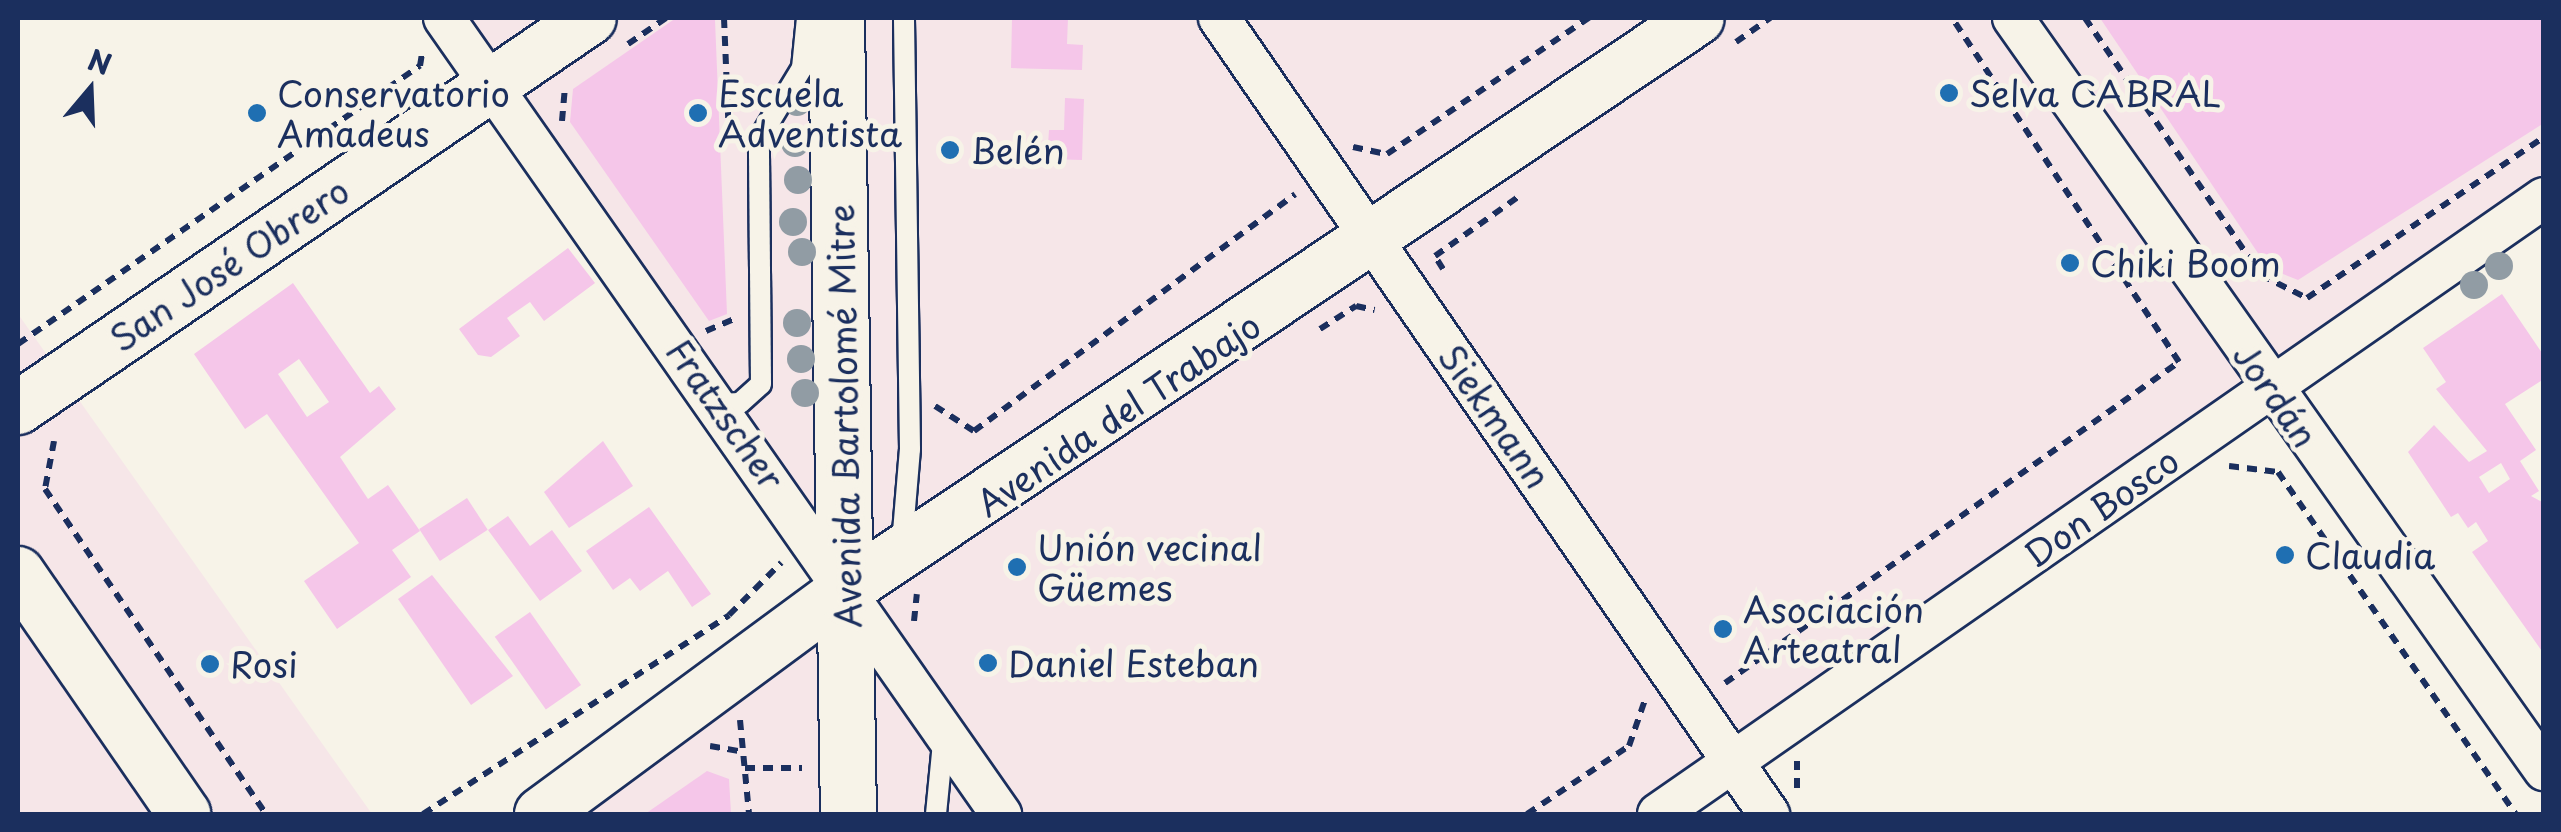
<!DOCTYPE html>
<meta charset="utf-8">
<style>
body{margin:0}
#map{position:relative;width:2561px;height:832px;overflow:hidden;background:#f7f3e8;font-family:"Playpen Sans",sans-serif}
div>[style]{position:absolute}
.built>*{inset:0;background:#f6e6e8}
.building>*{inset:0;background:#f5c6e9;transform-origin:0 0}
.path>*{height:6px;margin-top:-3px;transform-origin:0;background:repeating-linear-gradient(90deg,#1b2f5e 0 10px,transparent 0 18px)}
.roads{filter:drop-shadow(2px 0 #1b2f5e) drop-shadow(-2px 0 #1b2f5e) drop-shadow(0 2px #1b2f5e) drop-shadow(0 -2px #1b2f5e)}
.service>*{height:20px;margin:-10px;padding:0 10px;transform-origin:10px;border-radius:10px;background:#f7f3e8}
.minor>*{height:40px;margin:-20px;padding:0 20px;transform-origin:20px;border-radius:20px;background:#f7f3e8}
.tertiary>*{height:52px;margin:-26px;padding:0 26px;transform-origin:26px;border-radius:26px;background:#f7f3e8}
.primary>*{height:55px;margin:-27.5px;padding:0 27.5px;transform-origin:27.5px;border-radius:27.5px;background:#f7f3e8}
.trees>*{width:28px;height:28px;margin:-14px;border-radius:50%;background:#919ca4}
.dots>*{width:28px;height:28px;translate:-50% -50%;box-sizing:border-box;border:5px solid #f7f3e8;border-radius:50%}
span{translate:-50% -50%;white-space:nowrap;text-align:center;line-height:1.15;-webkit-text-stroke:10px #f7f3e8;paint-order:stroke}
.poi-label{font-size:35px;color:#1b2f5e}
.left{translate:0 -50%;text-align:left}
.street-label{font-size:35px;color:#1b2f5e}
.frame{position:absolute;inset:0;border:20px solid #1b2f5e;pointer-events:none}
.north{position:absolute;left:40px;top:40px;width:100px;height:100px;-webkit-text-stroke:8px #f7f3e8;paint-order:stroke;rotate:19deg;font-size:28px;font-weight:700;line-height:40px;text-align:center;color:#1b2f5e}
.north::after{content:'';display:block;margin:auto;width:35px;height:45px;background:#1b2f5e;clip-path:polygon(50% 0,100% 100%,50% 72%,0 100%)}
</style>
<div id="map">
<div class="built">
<div style="clip-path:polygon(444px 18px,2543px 18px,2543px 198px,1658px 814px,541px 814px,847px 588px)"></div>
<div style="clip-path:polygon(18px 314px,372px 814px,18px 814px)"></div>
</div>
<div class="building">
<div style="clip-path:polygon(676px 18px,715px 20px,727px 314px,709px 321px,570px 122px,573px 89px)"></div>
<div style="clip-path:polygon(1012px 18px,1068px 18px,1067px 44px,1083px 45px,1082px 70px,1011px 68px)"></div>
<div style="clip-path:polygon(2100px 18px,2544px 18px,2544px 123px,2298px 280px,2268px 268px)"></div>
<div style="clip-path:polygon(1065px 98px,1084px 99px,1082px 160px,1047px 159px,1049px 130px,1064px 130px)"></div>
<div style="clip-path:polygon(568px 248px,595px 283px,544px 321px,530px 302px,507px 318px,520px 336px,491px 357px,478px 355px,459px 329px)"></div>
<div style="clip-path:polygon(evenodd,293px 283px,370px 393px,379px 386px,396px 409px,340px 457px,368px 499px,388px 485px,420px 531px,392px 550px,411px 577px,337px 629px,304px 581px,359px 543px,267px 414px,245px 429px,194px 354px,293px 283px,299px 359px,329px 402px,307px 417px,278px 374px,299px 359px)"></div>
<div style="clip-path:polygon(evenodd,2502px 294px,2544px 356px,2544px 379px,2505px 404px,2536px 450px,2520px 461px,2539px 491px,2531px 496px,2544px 503px,2544px 654px,2472px 552px,2488px 541px,2476px 522px,2468px 528px,2458px 513px,2451px 517px,2408px 452px,2434px 425px,2469px 462px,2487px 451px,2436px 389px,2446px 382px,2423px 348px,2502px 294px,2501px 463px,2510px 479px,2489px 493px,2479px 477px,2501px 463px)"></div>
<div style="clip-path:polygon(603px 441px,633px 486px,569px 528px,544px 492px)"></div>
<div style="left:467px;top:498px;width:38px;height:57px;rotate:57deg"></div>
<div style="clip-path:polygon(649px 507px,711px 594px,692px 607px,668px 571px,640px 591px,630px 578px,613px 590px,586px 551px)"></div>
<div style="clip-path:polygon(508px 516px,530px 546px,552px 530px,582px 571px,540px 601px,488px 530px)"></div>
<div style="clip-path:polygon(432px 575px,513px 676px,471px 705px,398px 599px)"></div>
<div style="left:530px;top:612px;width:89px;height:43px;rotate:55deg"></div>
<div style="clip-path:polygon(707px 771px,729px 779px,731px 814px,645px 814px)"></div>
</div>
<div class="path">
<div style="left:724px;top:18px;width:118px;rotate:87.6deg"></div>
<div style="left:2085px;top:18px;width:311px;rotate:55.6deg"></div>
<div style="left:2261px;top:275px;width:51px;rotate:26.6deg"></div>
<div style="left:2307px;top:298px;width:287px;rotate:-34.2deg"></div>
<div style="left:1736px;top:42px;width:42px;rotate:-35.2deg"></div>
<div style="left:628px;top:44px;width:46px;rotate:-34.4deg"></div>
<div style="left:562px;top:121px;width:32px;rotate:-85deg"></div>
<div style="left:1353px;top:147px;width:35px;rotate:12deg"></div>
<div style="left:1387px;top:154px;width:244px;rotate:-34deg"></div>
<div style="left:1443px;top:269px;width:15px;rotate:-122deg"></div>
<div style="left:1435px;top:256px;width:102px;rotate:-35.4deg"></div>
<div style="left:1320px;top:329px;width:43px;rotate:-32.6deg"></div>
<div style="left:1356px;top:306px;width:19px;rotate:12deg"></div>
<div style="left:706px;top:331px;width:33px;rotate:-23deg"></div>
<div style="left:18px;top:344px;width:489px;rotate:-34.7deg"></div>
<div style="left:420px;top:66px;width:12px;rotate:-81deg"></div>
<div style="left:935px;top:406px;width:46px;rotate:32.7deg"></div>
<div style="left:974px;top:431px;width:399px;rotate:-36.4deg"></div>
<div style="left:54px;top:441px;width:49px;rotate:100.6deg"></div>
<div style="left:45px;top:489px;width:393px;rotate:55.8deg"></div>
<div style="left:2229px;top:466px;width:49px;rotate:7deg"></div>
<div style="left:2278px;top:472px;width:417px;rotate:55.2deg"></div>
<div style="left:914px;top:621px;width:27px;rotate:-84deg"></div>
<div style="left:1725px;top:683px;width:556px;rotate:-35.26deg"></div>
<div style="left:2179px;top:362px;width:412px;rotate:-123.4deg"></div>
<div style="left:740px;top:720px;width:94px;rotate:84.5deg"></div>
<div style="left:710px;top:746px;width:34px;rotate:10deg"></div>
<div style="left:745px;top:768px;width:57px"></div>
<div style="left:1797px;top:788px;width:27px;rotate:-90deg"></div>
<div style="left:423px;top:814px;width:365px;rotate:-33deg"></div>
<div style="left:729px;top:615px;width:74px;rotate:-45deg"></div>
<div style="left:1527px;top:814px;width:123px;rotate:-33.7deg"></div>
<div style="left:1629px;top:746px;width:52px;rotate:-70.9deg"></div>
</div>
<div class="roads">
<div class="service">
<div style="left:719px;top:404px;width:21px;rotate:-3deg"></div>
<div style="left:740px;top:403px;width:28px;rotate:-42deg"></div>
<div style="left:761px;top:384px;width:245px;rotate:-90.5deg"></div>
<div style="left:759px;top:139px;width:83px;rotate:-58.8deg"></div>
<div style="left:802px;top:68px;width:50px;rotate:-84.3deg"></div>
<div style="left:902px;top:544px;width:95px;rotate:-85.2deg"></div>
<div style="left:910px;top:449px;width:431px;rotate:-90.8deg"></div>
<div style="left:936px;top:814px;width:71px;rotate:-84.4deg"></div>
</div>
<div class="minor">
<div style="left:444px;top:18px;width:972px;rotate:55.02deg"></div>
<div style="left:1219px;top:18px;width:968px;rotate:55.36deg"></div>
<div style="left:2013px;top:18px;width:921px;rotate:54.77deg"></div>
<div style="left:1658px;top:814px;width:1079px;rotate:-34.81deg"></div>
</div>
<div class="tertiary">
<div style="left:18px;top:408px;width:692px;rotate:-34.29deg"></div>
<div style="left:18px;top:573px;width:293px;rotate:55.4deg"></div>
<div style="left:541px;top:814px;width:381px;rotate:-36.4deg"></div>
<div style="left:848px;top:588px;width:1023px;rotate:-33.85deg"></div>
</div>
<div class="primary">
<div style="left:836px;top:18px;width:796px;rotate:89.14deg"></div>
</div>
</div>
<div class="trees">
<div style="left:797px;top:102px"></div>
<div style="left:795px;top:143px"></div>
<div style="left:798px;top:180px"></div>
<div style="left:793px;top:222px"></div>
<div style="left:802px;top:252px"></div>
<div style="left:2499px;top:266px"></div>
<div style="left:2474px;top:285px"></div>
<div style="left:797px;top:323px"></div>
<div style="left:801px;top:359px"></div>
<div style="left:805px;top:393px"></div>
</div>
<div class="dots">
<div style="left:1949px;top:93px;background:#1f6fb2"></div>
<div style="left:257px;top:113px;background:#1f6fb2"></div>
<div style="left:698px;top:113px;background:#1f6fb2"></div>
<div style="left:950px;top:150px;background:#1f6fb2"></div>
<div style="left:2070px;top:263px;background:#1f6fb2"></div>
<div style="left:2285px;top:555px;background:#1f6fb2"></div>
<div style="left:1017px;top:567px;background:#1f6fb2"></div>
<div style="left:1723px;top:629px;background:#1f6fb2"></div>
<div style="left:988px;top:663px;background:#1f6fb2"></div>
<div style="left:210px;top:664px;background:#1f6fb2"></div>
</div>
<div class="poi-label">
<span class="left" style="left:277px;top:113px">Conservatorio<br>Amadeus</span>
<span class="left" style="left:718px;top:113px">Escuela<br>Adventista</span>
<span class="left" style="left:1969px;top:93px">Selva CABRAL</span>
<span class="left" style="left:970px;top:150px">Belén</span>
<span class="left" style="left:2090px;top:263px">Chiki Boom</span>
<span class="left" style="left:1037px;top:567px">Unión vecinal<br>Güemes</span>
<span class="left" style="left:2305px;top:555px">Claudia</span>
<span class="left" style="left:1743px;top:629px">Asociación<br>Arteatral</span>
<span class="left" style="left:1008px;top:663px">Daniel Esteban</span>
<span class="left" style="left:230px;top:664px">Rosi</span>
</div>
<div class="street-label">
<span style="left:229px;top:264px;rotate:-34deg">San José Obrero</span>
<span style="left:2276px;top:395px;rotate:55deg">Jordán</span>
<span style="left:726px;top:414px;rotate:55deg">Fratzscher</span>
<span style="left:1118px;top:414px;rotate:-34deg">Avenida del Trabajo</span>
<span style="left:844px;top:416px;rotate:-91deg">Avenida Bartolomé Mitre</span>
<span style="left:1495px;top:416px;rotate:55deg">Siekmann</span>
<span style="left:2101px;top:507px;rotate:-35deg">Don Bosco</span>
</div>
<div class="frame"></div>
<div class="north">N</div>
</div>
